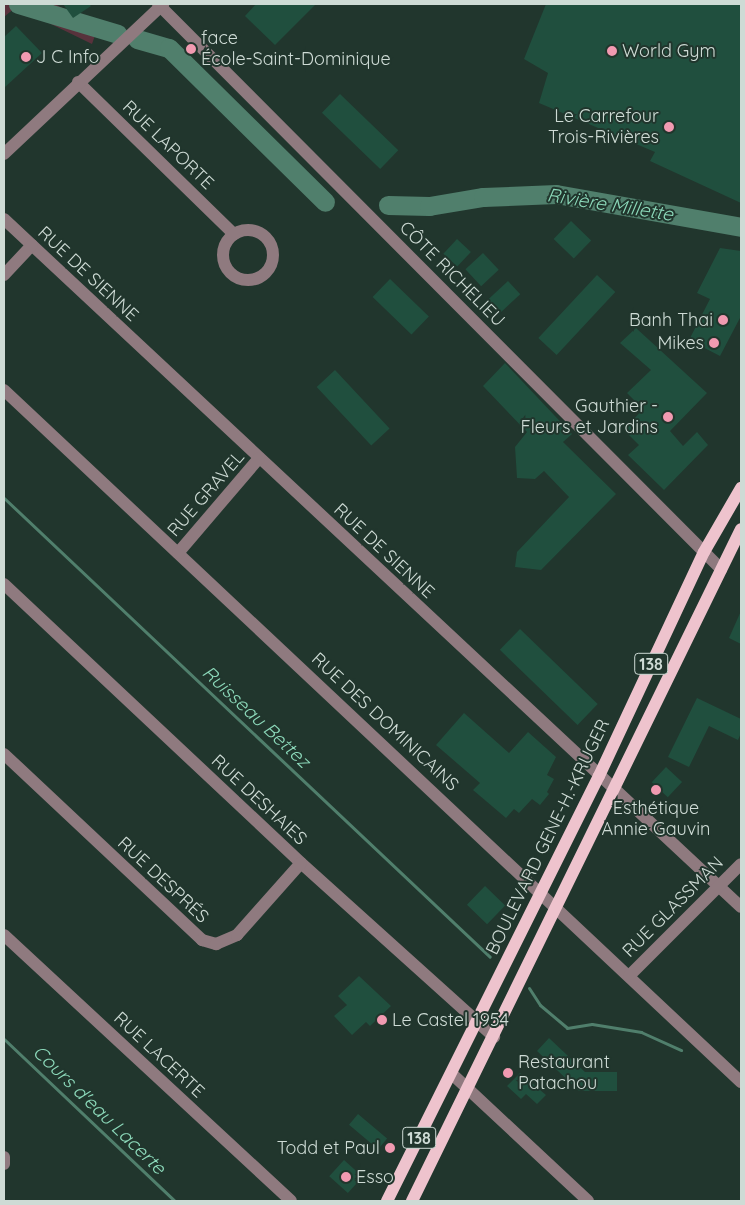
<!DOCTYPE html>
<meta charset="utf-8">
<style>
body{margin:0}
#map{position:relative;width:745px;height:1205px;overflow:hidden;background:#21362d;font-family:Quicksand,sans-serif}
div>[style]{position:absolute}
.green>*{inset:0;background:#58323c}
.stream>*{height:3px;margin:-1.5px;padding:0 1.5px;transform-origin:1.5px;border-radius:1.5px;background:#507f6c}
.river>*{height:19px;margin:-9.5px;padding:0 9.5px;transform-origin:9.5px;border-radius:9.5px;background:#507f6c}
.building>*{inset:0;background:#204f3e;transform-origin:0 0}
.minor>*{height:12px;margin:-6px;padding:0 6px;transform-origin:6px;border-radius:6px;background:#8f7a7f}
.minor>.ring{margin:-6px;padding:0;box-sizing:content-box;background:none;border:12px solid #8f7a7f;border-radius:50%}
.major>*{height:12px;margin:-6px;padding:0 6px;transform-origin:6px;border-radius:6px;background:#eec3cd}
.dots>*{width:14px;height:14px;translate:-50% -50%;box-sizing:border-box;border:2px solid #21362d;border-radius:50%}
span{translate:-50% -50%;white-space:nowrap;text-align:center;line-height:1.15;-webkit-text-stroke:4px #21362d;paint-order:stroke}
.shield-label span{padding:1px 4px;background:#21362d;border:1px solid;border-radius:4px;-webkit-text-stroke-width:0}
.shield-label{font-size:16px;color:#cedbd5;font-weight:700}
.poi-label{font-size:18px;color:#cedbd5}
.left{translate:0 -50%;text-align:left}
.right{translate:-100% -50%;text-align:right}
.street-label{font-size:18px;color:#cedbd5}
.water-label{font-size:19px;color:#8cd9ba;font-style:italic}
.frame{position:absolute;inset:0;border:5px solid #cedbd5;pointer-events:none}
</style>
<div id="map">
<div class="green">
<div style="clip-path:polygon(4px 4px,55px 4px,98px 27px,92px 44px,16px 7px,4px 17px)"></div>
</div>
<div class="stream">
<div style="left:4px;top:498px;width:668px;rotate:43.36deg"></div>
<div style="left:529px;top:988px;width:20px;rotate:57deg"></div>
<div style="left:540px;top:1005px;width:35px;rotate:40deg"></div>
<div style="left:567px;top:1028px;width:25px;rotate:-9deg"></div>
<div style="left:592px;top:1024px;width:50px;rotate:9.3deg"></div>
<div style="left:641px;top:1032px;width:44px;rotate:24.2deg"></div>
<div style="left:4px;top:1039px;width:236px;rotate:43.5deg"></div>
</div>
<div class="river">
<div style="left:18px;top:4px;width:104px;rotate:16.7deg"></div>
<div style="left:137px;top:39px;width:33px;rotate:16deg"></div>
<div style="left:169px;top:48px;width:219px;rotate:44.6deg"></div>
<div style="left:388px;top:205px;width:41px;rotate:1.4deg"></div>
<div style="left:429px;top:206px;width:55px;rotate:-9.5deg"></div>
<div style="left:483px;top:197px;width:73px;rotate:-2.4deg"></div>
<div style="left:556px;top:194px;width:188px;rotate:10.1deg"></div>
</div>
<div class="building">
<div style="clip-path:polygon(63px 4px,89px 4px,91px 6px,73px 18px)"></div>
<div style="clip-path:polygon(256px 4px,316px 4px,275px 45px,245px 16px)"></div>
<div style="clip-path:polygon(546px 4px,741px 4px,741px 203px,650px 161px,655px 152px,539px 103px,548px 73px,524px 59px)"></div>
<div style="clip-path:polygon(16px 26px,42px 53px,4px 88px,4px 37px)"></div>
<div style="left:340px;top:94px;width:81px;height:26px;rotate:44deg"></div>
<div style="left:571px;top:221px;width:28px;height:25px;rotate:44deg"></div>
<div style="left:457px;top:239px;width:19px;height:20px;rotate:43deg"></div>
<div style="clip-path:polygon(720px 248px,741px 251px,741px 316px,720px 356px,689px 340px,710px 299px,697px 293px)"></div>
<div style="left:483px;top:253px;width:23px;height:24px;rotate:47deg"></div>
<div style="left:597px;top:275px;width:25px;height:86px;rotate:43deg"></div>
<div style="left:390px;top:279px;width:54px;height:25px;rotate:44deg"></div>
<div style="left:508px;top:281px;width:18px;height:28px;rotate:47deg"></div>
<div style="clip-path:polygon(636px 328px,707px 393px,670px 431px,683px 446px,697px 432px,708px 445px,664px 490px,628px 455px,639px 445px,624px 430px,643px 409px,627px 393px,651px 370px,620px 343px)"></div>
<div style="clip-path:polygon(505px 363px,572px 434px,563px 442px,616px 494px,541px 570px,515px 567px,517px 552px,569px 497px,544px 471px,535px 479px,517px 478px,515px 447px,527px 432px,483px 386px)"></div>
<div style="left:335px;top:370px;width:80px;height:25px;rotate:47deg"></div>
<div style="clip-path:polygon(741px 611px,741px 644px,729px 638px)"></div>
<div style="left:520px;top:629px;width:108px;height:29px;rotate:44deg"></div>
<div style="clip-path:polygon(697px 698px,741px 719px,741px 733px,738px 740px,709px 726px,689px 767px,668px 757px)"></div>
<div style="clip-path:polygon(464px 713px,509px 753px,528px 732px,556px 757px,547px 775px,554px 779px,547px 792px,549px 794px,540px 805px,532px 799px,519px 813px,514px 809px,506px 818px,473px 790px,480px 783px,436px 745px)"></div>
<div style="left:666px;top:767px;width:22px;height:21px;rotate:43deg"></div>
<div style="left:485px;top:886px;width:28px;height:26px;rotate:44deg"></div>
<div style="clip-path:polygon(359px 976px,391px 1006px,370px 1026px,366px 1022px,352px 1035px,334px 1016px,347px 1005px,338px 996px)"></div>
<div style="clip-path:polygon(549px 1038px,585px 1072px,617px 1072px,617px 1091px,579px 1091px,537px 1051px)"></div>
<div style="clip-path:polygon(520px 1073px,546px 1095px,537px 1104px,526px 1094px,521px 1099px,507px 1086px)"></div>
<div style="left:358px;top:1114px;width:38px;height:14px;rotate:40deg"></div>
<div style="left:344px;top:1160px;width:25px;height:22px;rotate:42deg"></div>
</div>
<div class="minor">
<div style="left:158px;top:4px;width:798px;rotate:45.1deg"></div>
<div style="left:78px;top:82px;width:218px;rotate:44.3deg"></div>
<div style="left:4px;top:154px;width:219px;rotate:-43.3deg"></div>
<div style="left:4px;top:219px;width:1008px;rotate:43.03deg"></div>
<div class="ring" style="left:223px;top:230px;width:38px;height:38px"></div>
<div style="left:4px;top:275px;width:41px;rotate:-47deg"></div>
<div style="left:4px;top:390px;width:1011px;rotate:43.2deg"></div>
<div style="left:178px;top:553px;width:125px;rotate:-49.5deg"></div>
<div style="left:4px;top:584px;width:407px;rotate:43.2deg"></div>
<div style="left:301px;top:863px;width:260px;rotate:42deg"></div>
<div style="left:4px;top:754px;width:272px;rotate:43.2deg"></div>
<div style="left:202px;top:940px;width:15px;rotate:16deg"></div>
<div style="left:216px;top:944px;width:23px;rotate:-23deg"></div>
<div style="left:237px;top:935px;width:96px;rotate:-48.4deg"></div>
<div style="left:4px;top:935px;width:391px;rotate:42.8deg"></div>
<div style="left:629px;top:976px;width:158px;rotate:-45deg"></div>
<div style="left:452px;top:1074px;width:186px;rotate:43deg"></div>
<div style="left:4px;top:1157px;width:7px;rotate:90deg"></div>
</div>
<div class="major">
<div style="left:387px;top:1201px;width:475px;rotate:-63.5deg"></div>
<div style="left:599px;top:776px;width:247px;rotate:-64.9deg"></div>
<div style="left:704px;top:552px;width:74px;rotate:-60deg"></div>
<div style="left:412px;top:1201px;width:748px;rotate:-63.91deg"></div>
</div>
<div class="dots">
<div style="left:191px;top:49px;background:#f19ab1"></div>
<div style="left:612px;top:51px;background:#f19ab1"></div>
<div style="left:26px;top:57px;background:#f19ab1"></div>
<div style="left:669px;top:127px;background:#f19ab1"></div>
<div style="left:723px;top:320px;background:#f19ab1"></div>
<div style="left:714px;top:343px;background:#f19ab1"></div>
<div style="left:668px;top:417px;background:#f19ab1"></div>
<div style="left:656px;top:790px;background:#f19ab1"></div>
<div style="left:382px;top:1020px;background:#f19ab1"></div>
<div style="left:508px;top:1073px;background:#f19ab1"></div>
<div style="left:390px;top:1148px;background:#f19ab1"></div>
<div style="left:346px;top:1177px;background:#f19ab1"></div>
</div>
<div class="shield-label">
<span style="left:651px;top:664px">138</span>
<span style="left:419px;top:1138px">138</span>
</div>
<div class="poi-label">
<span class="left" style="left:201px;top:49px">face<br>École-Saint-Dominique</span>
<span class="left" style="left:622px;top:51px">World Gym</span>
<span class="left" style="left:36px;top:57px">J C Info</span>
<span class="right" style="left:659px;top:127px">Le Carrefour<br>Trois-Rivières</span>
<span class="right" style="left:713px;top:320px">Banh Thai</span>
<span class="right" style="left:704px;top:343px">Mikes</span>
<span class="right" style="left:658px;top:417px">Gauthier -<br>Fleurs et Jardins</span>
<span style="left:656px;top:819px">Esthétique<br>Annie Gauvin</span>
<span class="left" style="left:392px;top:1020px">Le Castel 1954</span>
<span class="left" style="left:518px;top:1073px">Restaurant<br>Patachou</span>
<span class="right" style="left:380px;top:1148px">Todd et Paul</span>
<span class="left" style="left:356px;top:1177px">Esso</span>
</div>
<div class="street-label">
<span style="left:168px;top:145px;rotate:44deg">RUE LAPORTE</span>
<span style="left:88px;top:274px;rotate:43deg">RUE DE SIENNE</span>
<span style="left:452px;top:274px;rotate:45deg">CÔTE RICHELIEU</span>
<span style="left:206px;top:494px;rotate:-49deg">RUE GRAVEL</span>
<span style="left:384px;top:551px;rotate:43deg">RUE DE SIENNE</span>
<span style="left:385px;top:722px;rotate:43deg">RUE DES DOMINICAINS</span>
<span style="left:259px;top:800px;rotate:43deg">RUE DESHAIES</span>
<span style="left:548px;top:837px;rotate:-64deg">BOULEVARD GENE-H.-KRUGER</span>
<span style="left:163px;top:880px;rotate:43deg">RUE DESPRÉS</span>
<span style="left:673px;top:907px;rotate:-45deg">RUE GLASSMAN</span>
<span style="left:159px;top:1055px;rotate:43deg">RUE LACERTE</span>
</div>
<div class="water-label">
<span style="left:610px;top:205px;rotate:9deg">Rivière Millette</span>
<span style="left:256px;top:717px;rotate:43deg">Ruisseau Bettez</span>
<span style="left:99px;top:1110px;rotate:44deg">Cours d'eau Lacerte</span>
</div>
<div class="frame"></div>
</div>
